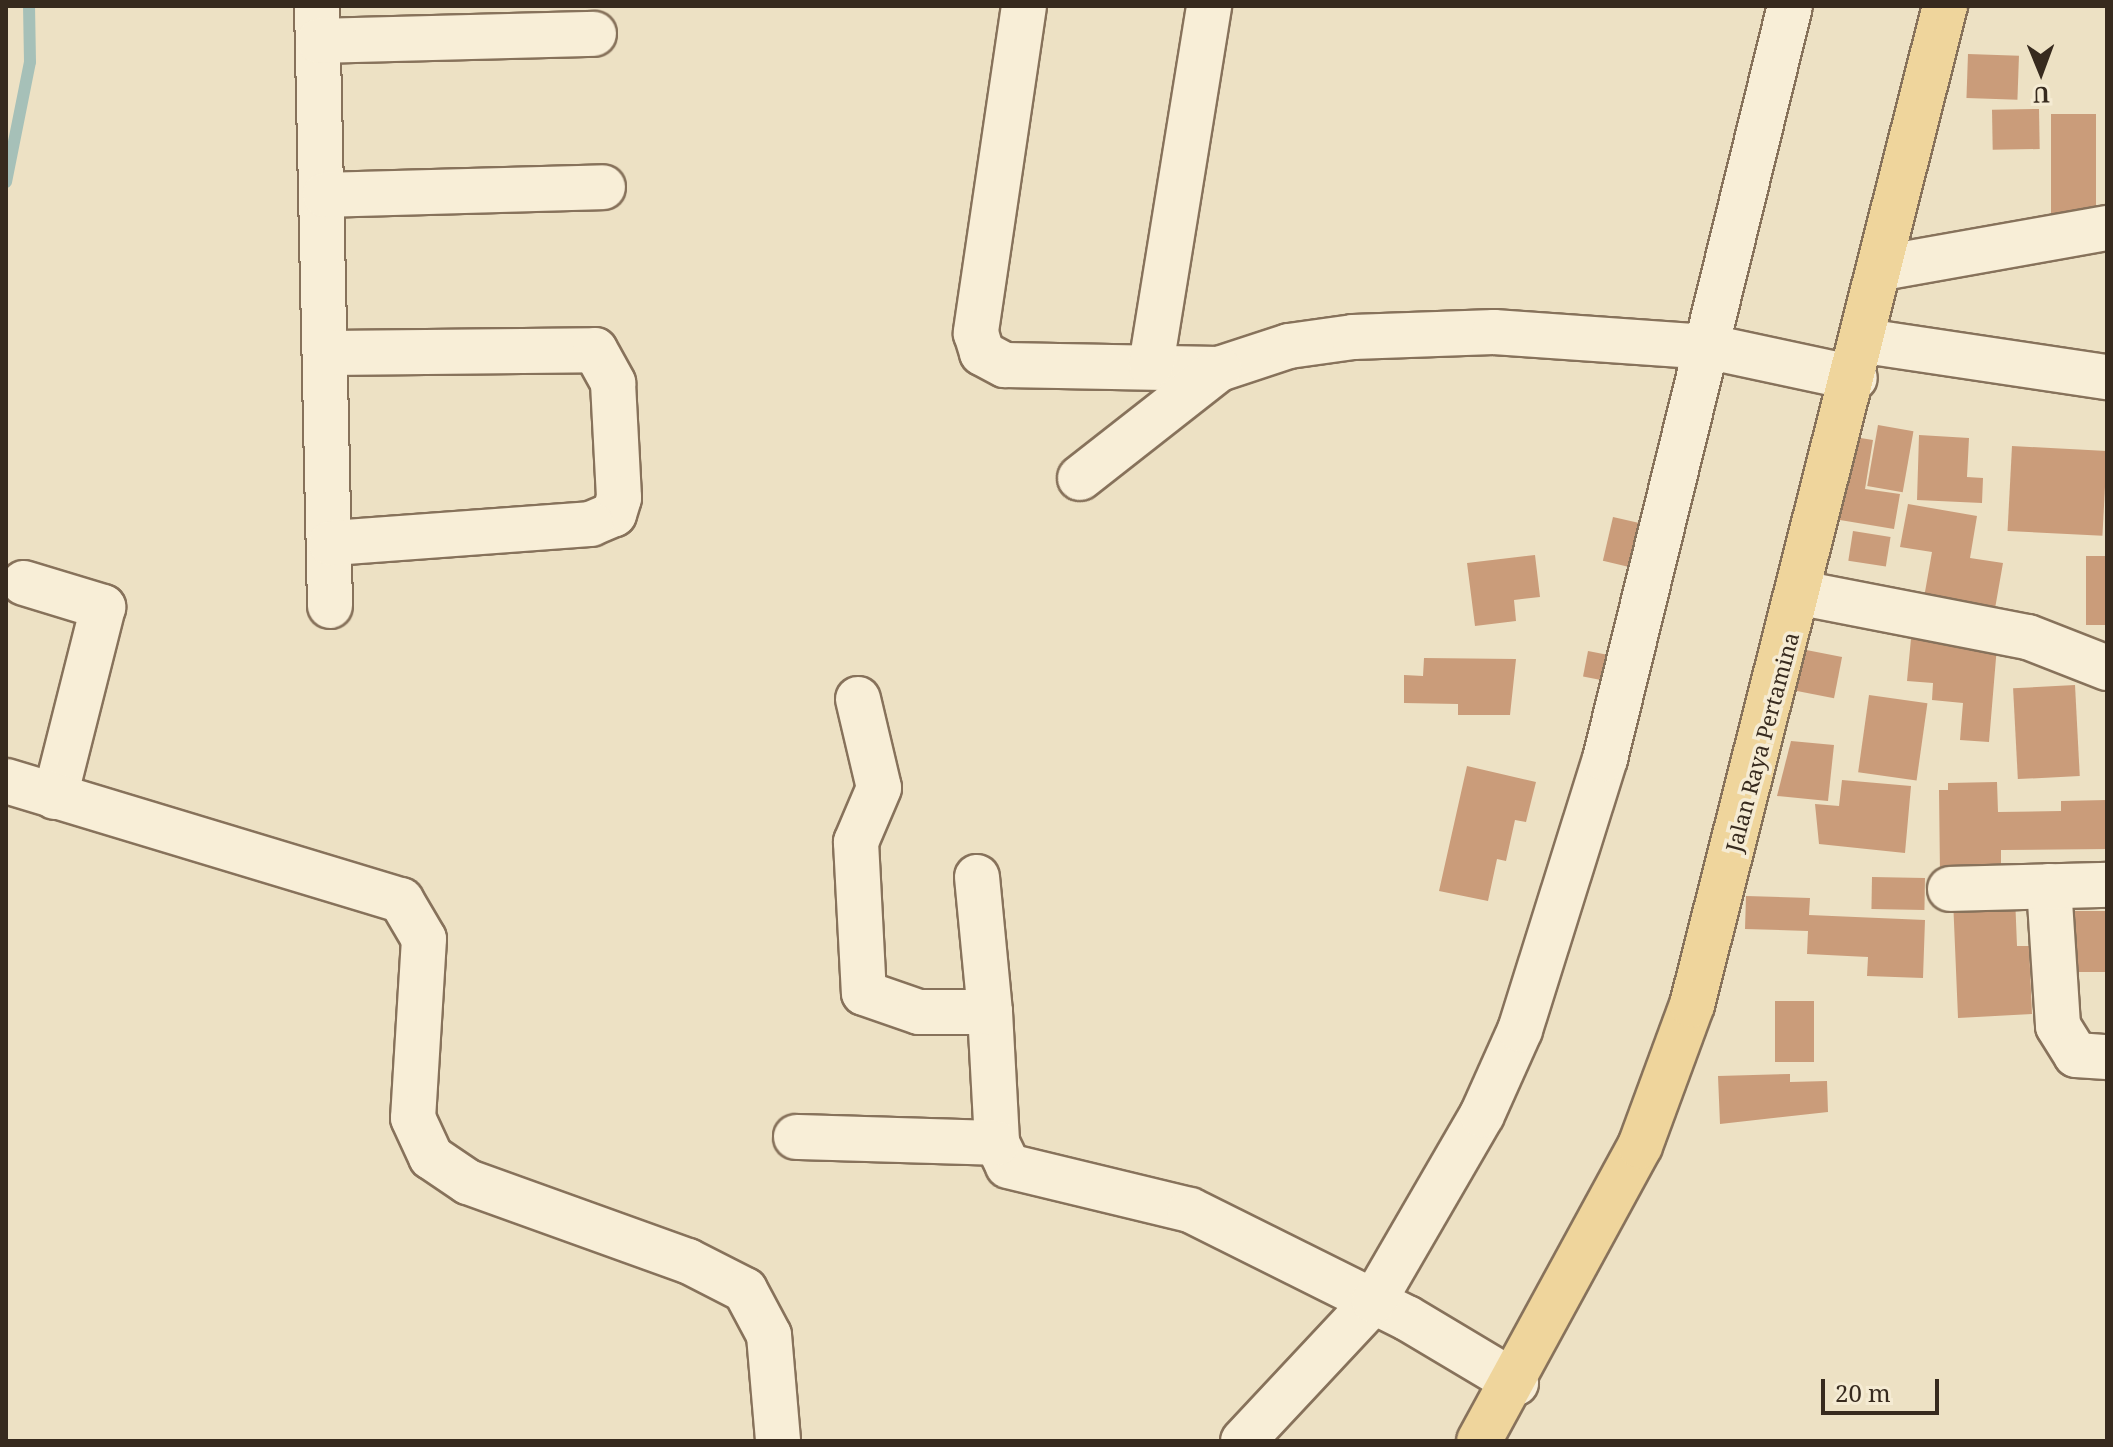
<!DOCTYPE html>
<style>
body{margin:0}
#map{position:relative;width:2113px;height:1447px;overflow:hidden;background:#ede1c4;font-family:"Noto Serif",serif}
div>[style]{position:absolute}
.stream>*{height:12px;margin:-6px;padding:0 6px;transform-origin:6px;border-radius:6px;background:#a6c0b8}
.building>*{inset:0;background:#ca9c7a;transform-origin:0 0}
.roads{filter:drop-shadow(2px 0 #87725b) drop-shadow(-2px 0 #87725b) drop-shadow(0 2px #87725b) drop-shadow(0 -2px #87725b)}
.minor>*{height:44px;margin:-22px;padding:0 22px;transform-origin:22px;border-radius:22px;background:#f8eed7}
.major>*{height:44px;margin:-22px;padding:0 22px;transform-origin:22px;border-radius:22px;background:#efd59c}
span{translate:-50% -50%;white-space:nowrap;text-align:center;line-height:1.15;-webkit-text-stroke:7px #f5ebd3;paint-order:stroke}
.street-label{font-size:22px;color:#372a1e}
.frame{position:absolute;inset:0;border:8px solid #372a1e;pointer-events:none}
.north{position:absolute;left:2001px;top:32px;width:80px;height:80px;-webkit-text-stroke:6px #f5ebd3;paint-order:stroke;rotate:179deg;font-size:22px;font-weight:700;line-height:32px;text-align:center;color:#372a1e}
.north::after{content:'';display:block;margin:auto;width:28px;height:36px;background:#372a1e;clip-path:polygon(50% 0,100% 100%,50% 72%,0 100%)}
.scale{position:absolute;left:1821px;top:1379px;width:118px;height:36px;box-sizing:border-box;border:4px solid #372a1e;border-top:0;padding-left:10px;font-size:24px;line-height:28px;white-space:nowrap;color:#372a1e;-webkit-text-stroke:6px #f5ebd3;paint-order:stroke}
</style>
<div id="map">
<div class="stream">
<div style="left:6px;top:182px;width:122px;rotate:-78.7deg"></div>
<div style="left:30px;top:62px;width:56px;rotate:-91deg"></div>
</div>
<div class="building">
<div style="left:1968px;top:54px;width:51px;height:44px;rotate:2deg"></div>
<div style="left:2039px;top:109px;width:40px;height:47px;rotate:89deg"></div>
<div style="left:2051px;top:114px;width:45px;height:106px"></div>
<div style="left:1878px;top:425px;width:36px;height:62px;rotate:10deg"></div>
<div style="clip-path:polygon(1919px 435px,1969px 438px,1967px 477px,1983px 478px,1982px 503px,1917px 500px)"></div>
<div style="clip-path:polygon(1848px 436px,1873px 440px,1865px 489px,1900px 494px,1894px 529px,1834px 519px)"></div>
<div style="left:2012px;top:446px;width:95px;height:85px;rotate:3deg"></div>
<div style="clip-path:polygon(1908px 504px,1977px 516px,1970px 558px,2003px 563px,1993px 620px,1922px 609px,1932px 552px,1900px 547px)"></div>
<div style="left:1613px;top:517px;width:27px;height:45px;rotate:13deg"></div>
<div style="left:1853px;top:531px;width:38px;height:30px;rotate:9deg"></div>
<div style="clip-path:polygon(1535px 555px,1540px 597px,1514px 600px,1516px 621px,1475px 626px,1467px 563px)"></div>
<div style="left:2086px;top:556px;width:21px;height:69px"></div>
<div style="clip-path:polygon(1912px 628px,1997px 646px,1989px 742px,1960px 740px,1963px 703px,1932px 700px,1933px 683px,1907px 681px)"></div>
<div style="left:1791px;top:647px;width:52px;height:42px;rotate:11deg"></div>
<div style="left:1588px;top:651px;width:26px;height:26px;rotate:11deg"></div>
<div style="clip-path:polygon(1424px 658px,1516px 659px,1510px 715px,1458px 715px,1458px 704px,1404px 703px,1404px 675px,1423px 676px)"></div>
<div style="left:2075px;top:685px;width:91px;height:62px;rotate:87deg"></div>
<div style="left:1869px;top:695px;width:59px;height:78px;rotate:8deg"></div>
<div style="clip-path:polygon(1791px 741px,1834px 745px,1828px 801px,1777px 796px)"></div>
<div style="clip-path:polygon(1467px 766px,1536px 782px,1526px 822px,1515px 820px,1506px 861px,1497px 859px,1488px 901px,1439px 891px)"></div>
<div style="clip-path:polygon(1842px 780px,1911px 786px,1905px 853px,1819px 844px,1815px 804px,1839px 806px)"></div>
<div style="clip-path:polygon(1997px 782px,1998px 812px,2061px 811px,2061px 801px,2107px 800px,2107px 849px,2001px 850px,2001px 874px,1940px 875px,1939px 790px,1948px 790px,1948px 783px)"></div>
<div style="left:1872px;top:877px;width:53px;height:32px;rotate:1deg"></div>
<div style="clip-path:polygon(1746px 896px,1810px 898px,1809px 915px,1925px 920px,1923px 978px,1867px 976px,1868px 957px,1807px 954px,1808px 931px,1745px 929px)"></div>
<div style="clip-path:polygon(2015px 896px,2017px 946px,2029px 946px,2032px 1014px,1958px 1018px,1953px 899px)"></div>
<div style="left:2107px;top:911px;width:61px;height:47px;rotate:90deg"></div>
<div style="left:1775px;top:1001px;width:39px;height:61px"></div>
<div style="clip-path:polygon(1790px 1074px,1790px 1082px,1827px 1081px,1828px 1112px,1720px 1124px,1718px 1076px)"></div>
</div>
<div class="roads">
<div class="minor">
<div style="left:317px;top:6px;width:600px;rotate:88.76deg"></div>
<div style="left:1024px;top:6px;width:331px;rotate:98.4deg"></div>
<div style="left:976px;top:333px;width:21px;rotate:73deg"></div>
<div style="left:982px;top:353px;width:26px;rotate:28deg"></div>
<div style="left:1005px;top:365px;width:214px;rotate:1.1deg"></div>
<div style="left:1219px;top:369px;width:74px;rotate:-18.2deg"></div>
<div style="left:1289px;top:346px;width:65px;rotate:-8deg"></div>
<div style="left:1353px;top:337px;width:141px;rotate:-2deg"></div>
<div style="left:1494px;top:332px;width:217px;rotate:4deg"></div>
<div style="left:1710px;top:347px;width:148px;rotate:12.1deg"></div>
<div style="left:319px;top:41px;width:275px;rotate:-1.5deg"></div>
<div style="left:325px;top:195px;width:278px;rotate:-1.6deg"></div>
<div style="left:1882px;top:268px;width:229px;rotate:-10.1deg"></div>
<div style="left:1865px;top:341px;width:245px;rotate:8.5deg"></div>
<div style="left:329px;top:353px;width:266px;rotate:-0.6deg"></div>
<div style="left:595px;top:350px;width:38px;rotate:61deg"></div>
<div style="left:613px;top:383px;width:115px;rotate:87deg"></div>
<div style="left:619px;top:498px;width:17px;rotate:107deg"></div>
<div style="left:614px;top:514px;width:25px;rotate:157deg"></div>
<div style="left:591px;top:524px;width:261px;rotate:175.8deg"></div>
<div style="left:1151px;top:365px;width:364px;rotate:-80.8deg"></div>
<div style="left:1080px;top:478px;width:177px;rotate:-38.1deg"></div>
<div style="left:24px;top:583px;width:83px;rotate:16.9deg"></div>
<div style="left:103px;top:607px;width:196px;rotate:104.2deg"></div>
<div style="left:1801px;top:593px;width:231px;rotate:11deg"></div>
<div style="left:2028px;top:637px;width:85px;rotate:21.4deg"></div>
<div style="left:858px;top:699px;width:91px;rotate:76.7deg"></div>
<div style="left:879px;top:788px;width:59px;rotate:113.1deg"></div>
<div style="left:856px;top:842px;width:151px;rotate:87deg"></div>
<div style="left:864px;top:993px;width:58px;rotate:19.1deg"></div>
<div style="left:919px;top:1012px;width:71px"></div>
<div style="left:990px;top:1012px;width:131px;rotate:86.9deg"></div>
<div style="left:997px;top:1143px;width:25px;rotate:64deg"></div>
<div style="left:1008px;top:1166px;width:187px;rotate:13.6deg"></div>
<div style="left:1190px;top:1210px;width:242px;rotate:26.5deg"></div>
<div style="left:1407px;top:1318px;width:127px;rotate:30.8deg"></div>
<div style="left:6px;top:781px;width:413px;rotate:16.8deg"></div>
<div style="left:401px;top:900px;width:45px;rotate:59.5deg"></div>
<div style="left:424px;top:939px;width:179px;rotate:93.5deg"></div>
<div style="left:413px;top:1118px;width:43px;rotate:65.2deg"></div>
<div style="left:431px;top:1157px;width:45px;rotate:34deg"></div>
<div style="left:468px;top:1182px;width:234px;rotate:19.8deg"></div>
<div style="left:688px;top:1261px;width:64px;rotate:27deg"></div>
<div style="left:745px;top:1290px;width:51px;rotate:61.9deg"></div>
<div style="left:769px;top:1335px;width:106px;rotate:85.1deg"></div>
<div style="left:977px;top:877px;width:136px;rotate:84.5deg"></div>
<div style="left:2049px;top:886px;width:140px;rotate:86.3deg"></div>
<div style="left:2058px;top:1026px;width:34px;rotate:58deg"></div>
<div style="left:2076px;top:1055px;width:31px;rotate:4deg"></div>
<div style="left:1950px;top:889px;width:157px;rotate:-1.5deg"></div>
<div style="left:796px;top:1137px;width:201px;rotate:1.7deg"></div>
<div style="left:1243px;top:1441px;width:192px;rotate:-46.9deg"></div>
<div style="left:1374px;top:1301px;width:215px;rotate:-59.9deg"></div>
<div style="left:1482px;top:1115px;width:93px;rotate:-65.9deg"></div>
<div style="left:1520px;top:1030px;width:284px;rotate:-72.6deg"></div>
<div style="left:1605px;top:759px;width:775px;rotate:-76.2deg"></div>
</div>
<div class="major">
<div style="left:1479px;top:1441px;width:336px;rotate:-61.4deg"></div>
<div style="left:1640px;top:1146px;width:150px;rotate:-69.8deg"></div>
<div style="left:1692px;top:1005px;width:1031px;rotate:-75.79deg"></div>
</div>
</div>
<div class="street-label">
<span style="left:1762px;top:742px;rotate:-75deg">Jalan Raya Pertamina</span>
</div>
<div class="frame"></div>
<div class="north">U</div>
<div class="scale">20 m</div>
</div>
